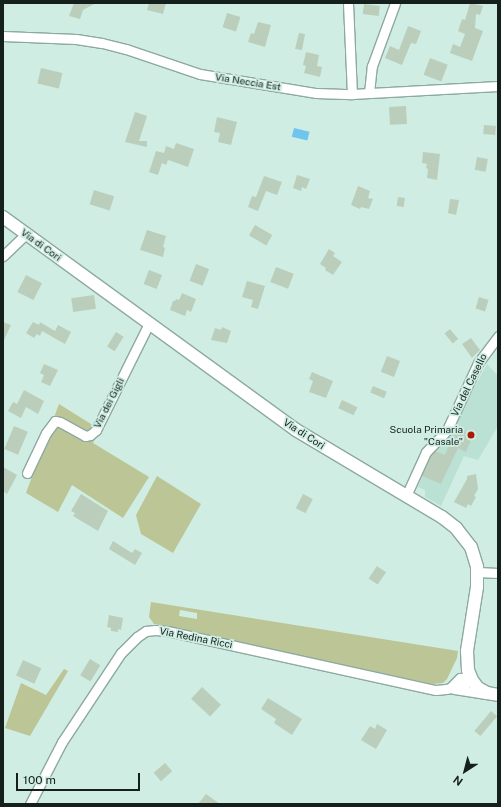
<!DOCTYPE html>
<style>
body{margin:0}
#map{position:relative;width:501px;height:807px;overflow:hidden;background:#cfede3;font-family:"Public Sans",sans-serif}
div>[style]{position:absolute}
.built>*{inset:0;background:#bbe1d4}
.green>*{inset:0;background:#bcc595}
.water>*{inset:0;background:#6ec5ee;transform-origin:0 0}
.building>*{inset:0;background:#bbcebb;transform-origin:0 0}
.roads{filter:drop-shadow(1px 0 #8da9a0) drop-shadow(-1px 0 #8da9a0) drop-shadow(0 1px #8da9a0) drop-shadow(0 -1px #8da9a0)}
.minor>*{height:9px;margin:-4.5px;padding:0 4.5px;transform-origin:4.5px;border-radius:4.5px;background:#fff}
.major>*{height:12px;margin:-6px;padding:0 6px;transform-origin:6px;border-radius:6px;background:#fff}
.dots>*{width:11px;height:11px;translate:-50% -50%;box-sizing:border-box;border:2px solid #cfede3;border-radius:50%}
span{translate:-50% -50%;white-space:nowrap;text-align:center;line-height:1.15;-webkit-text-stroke:3.5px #cfede3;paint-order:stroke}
.street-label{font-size:10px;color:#151f1c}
.poi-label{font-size:10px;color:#151f1c}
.right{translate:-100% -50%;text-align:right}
.frame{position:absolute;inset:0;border:4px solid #151f1c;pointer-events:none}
.north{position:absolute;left:445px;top:751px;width:40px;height:40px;-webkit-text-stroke:3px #cfede3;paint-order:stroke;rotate:216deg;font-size:11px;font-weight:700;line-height:16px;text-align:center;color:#151f1c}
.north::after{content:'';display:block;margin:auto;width:14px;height:18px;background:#151f1c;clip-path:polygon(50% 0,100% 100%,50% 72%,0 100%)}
.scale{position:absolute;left:16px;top:773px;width:124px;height:18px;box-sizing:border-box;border:2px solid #151f1c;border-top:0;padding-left:5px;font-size:12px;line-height:14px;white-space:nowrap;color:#151f1c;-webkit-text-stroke:3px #cfede3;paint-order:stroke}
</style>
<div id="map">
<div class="built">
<div style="clip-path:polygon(487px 364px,498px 376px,498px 426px,478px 460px,464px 456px,441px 506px,425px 497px,425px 490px,418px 487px,433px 450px,445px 443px)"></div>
</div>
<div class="green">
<div style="clip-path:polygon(59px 404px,99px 429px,93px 443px,149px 477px,123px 518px,72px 485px,58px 512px,26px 493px)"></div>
<div style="clip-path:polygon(157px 476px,201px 504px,173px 553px,141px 534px,136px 515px)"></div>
<div style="clip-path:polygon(evenodd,151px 602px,458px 651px,457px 658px,447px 679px,443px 683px,432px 684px,154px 624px,149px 617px,151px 602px,180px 610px,197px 613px,197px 619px,179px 616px,180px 610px)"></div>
<div style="clip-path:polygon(64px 669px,68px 671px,30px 736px,5px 728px,21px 683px,46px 695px)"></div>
</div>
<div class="water">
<div style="left:294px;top:128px;width:16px;height:9px;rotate:14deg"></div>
</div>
<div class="building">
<div style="clip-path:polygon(74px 3px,96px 3px,83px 10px,80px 19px,69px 16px)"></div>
<div style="clip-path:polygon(149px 3px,166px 3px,163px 14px,147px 10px)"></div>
<div style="clip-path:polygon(470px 3px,483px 6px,480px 15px,476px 14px,475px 28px,483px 31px,472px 61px,450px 53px,453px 44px,460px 47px,465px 34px,458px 31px,462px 19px,465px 20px)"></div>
<div style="left:364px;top:4px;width:16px;height:10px;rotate:7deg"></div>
<div style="left:227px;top:13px;width:14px;height:15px;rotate:17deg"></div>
<div style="clip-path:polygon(258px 22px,271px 25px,265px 47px,248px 42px,251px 33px,254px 34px)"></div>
<div style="clip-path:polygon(408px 26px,421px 31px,416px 44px,411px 43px,402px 65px,385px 58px,390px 46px,399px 50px)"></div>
<div style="clip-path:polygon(299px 33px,305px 34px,302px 50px,295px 49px)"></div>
<div style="clip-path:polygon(306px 52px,319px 55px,317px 66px,322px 67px,320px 77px,304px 73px,306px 66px,303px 65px)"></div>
<div style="left:430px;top:58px;width:19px;height:18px;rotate:21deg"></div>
<div style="left:41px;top:68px;width:22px;height:16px;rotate:13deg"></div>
<div style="left:406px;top:106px;width:18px;height:17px;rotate:87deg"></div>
<div style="clip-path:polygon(135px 112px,147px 116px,139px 141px,147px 141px,147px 147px,125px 142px)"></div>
<div style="clip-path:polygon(217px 117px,237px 122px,231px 145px,218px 142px,220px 133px,214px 132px)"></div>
<div style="left:484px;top:125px;width:12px;height:9px;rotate:5deg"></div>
<div style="clip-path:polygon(176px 143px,194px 149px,188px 167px,168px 160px,166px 165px,162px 163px,158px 175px,149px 172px,156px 151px,164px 153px,166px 146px,174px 149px)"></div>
<div style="clip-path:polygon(423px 152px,440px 154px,437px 180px,427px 178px,428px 169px,426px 168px,427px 164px,422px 163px)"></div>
<div style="left:477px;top:157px;width:11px;height:13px;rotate:10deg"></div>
<div style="clip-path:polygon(297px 175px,310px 179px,306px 189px,302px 187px,301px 191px,293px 188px)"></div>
<div style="clip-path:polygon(264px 176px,282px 182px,277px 195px,266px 191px,258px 211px,248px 207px,252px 196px,256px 197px)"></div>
<div style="clip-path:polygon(358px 186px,370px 191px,368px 198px,373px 199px,369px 209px,361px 207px,360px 209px,351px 205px)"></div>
<div style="left:94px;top:190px;width:21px;height:15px;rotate:17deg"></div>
<div style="left:398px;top:197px;width:7px;height:9px;rotate:8deg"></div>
<div style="clip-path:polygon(450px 199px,459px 200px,456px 215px,448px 213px)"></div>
<div style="left:255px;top:225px;width:20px;height:12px;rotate:30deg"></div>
<div style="clip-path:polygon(147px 230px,166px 236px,163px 247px,165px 248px,163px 257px,140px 250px)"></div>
<div style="clip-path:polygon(329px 249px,335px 253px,333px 256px,342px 262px,333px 275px,325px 270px,326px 268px,320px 264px)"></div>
<div style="left:196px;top:264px;width:14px;height:18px;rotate:21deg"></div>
<div style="left:276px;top:267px;width:19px;height:16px;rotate:21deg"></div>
<div style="left:149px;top:270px;width:14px;height:15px;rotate:21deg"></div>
<div style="left:26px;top:275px;width:18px;height:19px;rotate:27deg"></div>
<div style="clip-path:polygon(247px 281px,265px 286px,258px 309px,251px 307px,253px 300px,242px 297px)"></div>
<div style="clip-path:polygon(182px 293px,196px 299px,191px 312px,187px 310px,185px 316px,170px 310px,173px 301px,175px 301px,176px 299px,179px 300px)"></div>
<div style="left:94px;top:295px;width:14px;height:23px;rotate:82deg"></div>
<div style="left:479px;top:297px;width:10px;height:12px;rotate:17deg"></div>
<div style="clip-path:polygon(3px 322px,11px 325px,3px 342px)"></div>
<div style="clip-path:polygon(33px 322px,39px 325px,40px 322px,55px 331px,58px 325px,71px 332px,65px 344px,42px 331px,40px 336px,37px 334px,34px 338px,26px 333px)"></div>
<div style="clip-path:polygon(222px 327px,231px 331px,227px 343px,211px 340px,215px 328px,221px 330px)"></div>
<div style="left:450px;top:329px;width:13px;height:7px;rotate:51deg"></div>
<div style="left:116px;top:332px;width:9px;height:17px;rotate:32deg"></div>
<div style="clip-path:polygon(471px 338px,480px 350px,472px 358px,462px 344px)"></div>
<div style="left:387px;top:356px;width:14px;height:17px;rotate:21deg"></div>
<div style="clip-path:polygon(44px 364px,58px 370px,50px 386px,41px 382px,44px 375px,40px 373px)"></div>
<div style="clip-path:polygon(312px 372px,333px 381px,326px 398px,309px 392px,313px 381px,309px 379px)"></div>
<div style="left:373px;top:386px;width:15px;height:7px;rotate:23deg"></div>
<div style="clip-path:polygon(24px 390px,44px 401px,38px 414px,26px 407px,21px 418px,8px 411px,13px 402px,17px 404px)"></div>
<div style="left:342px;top:400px;width:17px;height:9px;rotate:25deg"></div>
<div style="left:14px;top:426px;width:15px;height:25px;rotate:23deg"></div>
<div style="clip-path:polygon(456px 427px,473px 435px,466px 452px,458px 448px,441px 484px,422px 476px,431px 455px,435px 451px,445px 455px)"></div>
<div style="clip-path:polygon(3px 467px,17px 475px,7px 494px,3px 491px)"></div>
<div style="clip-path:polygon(476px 474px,478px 489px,474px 496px,476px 497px,471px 506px,468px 504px,466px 508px,454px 502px,467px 479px,467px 476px)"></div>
<div style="clip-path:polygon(81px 494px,108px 511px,98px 531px,73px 516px,75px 513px,71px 511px)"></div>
<div style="left:303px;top:494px;width:11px;height:16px;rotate:27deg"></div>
<div style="clip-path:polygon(113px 541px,132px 553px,135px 549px,142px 553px,135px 565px,109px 549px)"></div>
<div style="left:377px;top:566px;width:11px;height:15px;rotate:34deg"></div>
<div style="clip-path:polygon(109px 615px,123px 618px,121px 630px,118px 629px,118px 632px,111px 631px,111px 628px,107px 627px)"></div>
<div style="left:90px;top:659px;width:12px;height:19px;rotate:31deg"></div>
<div style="left:23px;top:660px;width:20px;height:17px;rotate:24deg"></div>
<div style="left:202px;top:687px;width:26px;height:16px;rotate:43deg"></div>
<div style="clip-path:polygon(268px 698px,302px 719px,292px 735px,274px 723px,276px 719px,261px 709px)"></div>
<div style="left:491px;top:711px;width:8px;height:26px;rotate:40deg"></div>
<div style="clip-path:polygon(377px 724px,387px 730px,376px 749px,361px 740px,370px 726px,375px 729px)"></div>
<div style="left:165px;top:763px;width:11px;height:15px;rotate:49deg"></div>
<div style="clip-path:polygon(206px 794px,220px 804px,198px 804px)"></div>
</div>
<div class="roads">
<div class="minor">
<div style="left:348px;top:3px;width:91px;rotate:87.5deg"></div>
<div style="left:3px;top:36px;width:73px;rotate:2.4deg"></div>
<div style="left:76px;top:39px;width:26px;rotate:9deg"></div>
<div style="left:102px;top:43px;width:25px;rotate:14deg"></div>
<div style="left:126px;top:49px;width:78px;rotate:18.7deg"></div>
<div style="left:200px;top:74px;width:118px;rotate:9.3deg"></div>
<div style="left:316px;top:93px;width:36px;rotate:2deg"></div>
<div style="left:352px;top:94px;width:146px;rotate:-3.1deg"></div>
<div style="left:369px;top:93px;width:27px;rotate:-84deg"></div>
<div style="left:372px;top:66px;width:67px;rotate:-69.9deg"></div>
<div style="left:3px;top:256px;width:32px;rotate:-44deg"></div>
<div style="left:27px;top:473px;width:44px;rotate:-64.6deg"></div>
<div style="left:46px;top:433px;width:15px;rotate:-53deg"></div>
<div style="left:55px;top:421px;width:5px;rotate:11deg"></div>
<div style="left:60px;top:422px;width:29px;rotate:29deg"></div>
<div style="left:85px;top:436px;width:5px;rotate:-11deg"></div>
<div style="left:90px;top:435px;width:8px;rotate:-40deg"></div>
<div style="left:96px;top:430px;width:119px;rotate:-63.6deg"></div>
<div style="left:406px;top:496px;width:48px;rotate:-65.6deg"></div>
<div style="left:426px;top:452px;width:30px;rotate:-46deg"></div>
<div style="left:447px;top:430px;width:74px;rotate:-65.2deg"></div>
<div style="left:478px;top:363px;width:34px;rotate:-53deg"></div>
<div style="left:478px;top:572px;width:20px;rotate:3deg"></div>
<div style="left:454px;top:689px;width:31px;rotate:9deg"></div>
<div style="left:30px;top:804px;width:70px;rotate:-62.7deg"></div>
<div style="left:62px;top:742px;width:107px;rotate:-56.5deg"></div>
<div style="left:121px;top:653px;width:23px;rotate:-45deg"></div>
<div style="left:137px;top:637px;width:11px;rotate:-34deg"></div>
<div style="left:146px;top:631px;width:9px;rotate:-6deg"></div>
<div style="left:155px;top:630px;width:12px;rotate:5deg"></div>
<div style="left:167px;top:631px;width:275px;rotate:12.4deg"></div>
<div style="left:436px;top:690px;width:10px;rotate:-6deg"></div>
<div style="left:446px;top:689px;width:16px;rotate:-11deg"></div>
<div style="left:462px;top:686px;width:6px;rotate:-39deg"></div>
<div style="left:467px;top:682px;width:6px;rotate:-59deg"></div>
<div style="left:470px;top:677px;width:10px;rotate:174deg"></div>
<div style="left:460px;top:678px;width:14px;rotate:135deg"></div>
</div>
<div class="major">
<div style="left:3px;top:217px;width:362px;rotate:36deg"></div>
<div style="left:296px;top:430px;width:170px;rotate:30.8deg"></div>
<div style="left:442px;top:517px;width:18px;rotate:38deg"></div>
<div style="left:456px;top:528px;width:24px;rotate:52deg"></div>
<div style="left:471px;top:547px;width:21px;rotate:73deg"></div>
<div style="left:477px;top:567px;width:20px;rotate:90deg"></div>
<div style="left:477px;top:587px;width:65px;rotate:98.9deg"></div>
<div style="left:467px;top:651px;width:19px;rotate:87deg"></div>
<div style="left:468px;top:670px;width:11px;rotate:68deg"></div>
<div style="left:472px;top:680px;width:10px;rotate:53deg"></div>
<div style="left:478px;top:688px;width:10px;rotate:29deg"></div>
<div style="left:487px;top:693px;width:11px;rotate:10deg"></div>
</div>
</div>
<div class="dots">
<div style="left:471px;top:435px;background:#a91905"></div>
</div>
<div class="street-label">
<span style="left:248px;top:82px;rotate:9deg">Via Neccia Est</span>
<span style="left:41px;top:245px;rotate:36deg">Via di Cori</span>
<span style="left:469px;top:385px;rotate:-64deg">Via del Casello</span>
<span style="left:109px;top:403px;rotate:-63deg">Via dei Gigli</span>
<span style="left:304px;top:434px;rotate:33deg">Via di Cori</span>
<span style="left:196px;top:638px;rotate:11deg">Via Redina Ricci</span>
</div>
<div class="poi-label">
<span class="right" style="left:463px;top:435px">Scuola Primaria<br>"Casale"</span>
</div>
<div class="frame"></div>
<div class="north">N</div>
<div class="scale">100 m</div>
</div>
